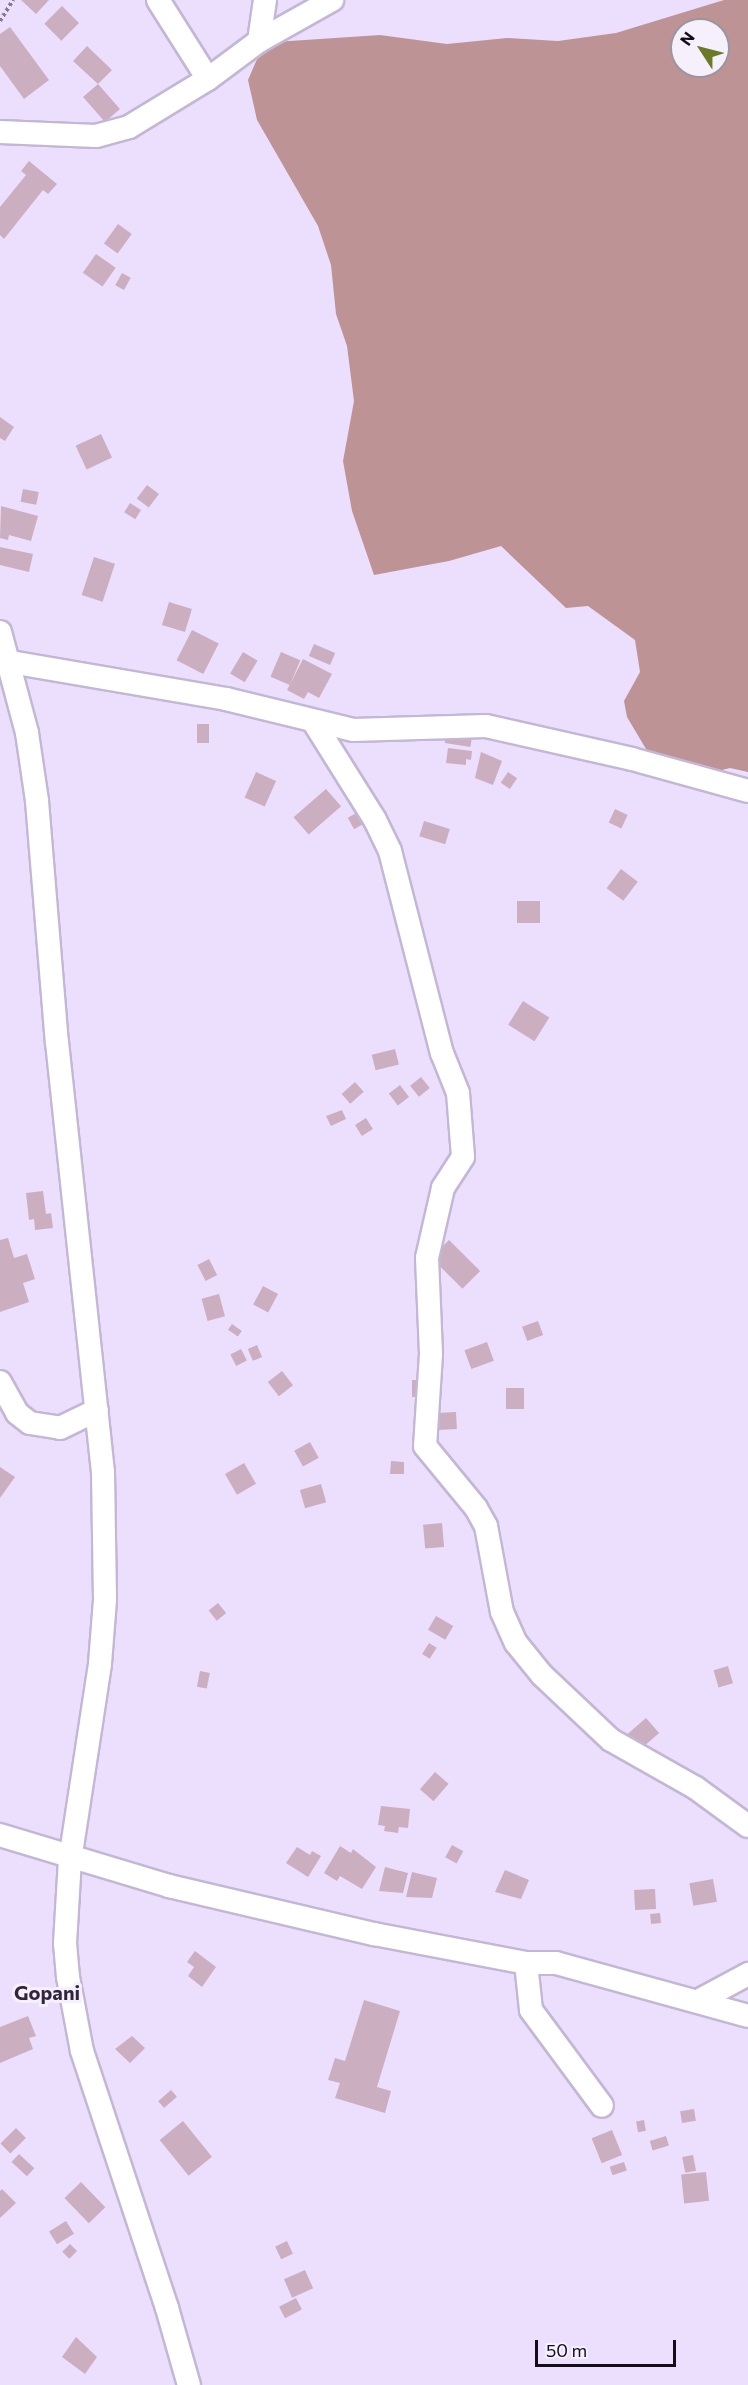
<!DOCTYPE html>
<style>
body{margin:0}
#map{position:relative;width:748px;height:2385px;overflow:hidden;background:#ecdffd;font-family:Commissioner,sans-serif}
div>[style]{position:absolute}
.forest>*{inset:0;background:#be9395}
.building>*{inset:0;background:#ccaec1;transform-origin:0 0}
.path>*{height:4px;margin-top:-2px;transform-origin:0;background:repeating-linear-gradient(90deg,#847b8f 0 3px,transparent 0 6px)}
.roads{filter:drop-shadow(2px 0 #c4b7d5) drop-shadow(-2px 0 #c4b7d5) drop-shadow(0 2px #c4b7d5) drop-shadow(0 -2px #c4b7d5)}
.minor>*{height:22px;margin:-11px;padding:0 11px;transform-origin:11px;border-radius:11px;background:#fff}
span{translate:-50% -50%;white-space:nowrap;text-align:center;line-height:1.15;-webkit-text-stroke:6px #f5f0fc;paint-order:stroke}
.quarter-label{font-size:20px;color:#30253c;font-weight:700}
.north{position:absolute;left:670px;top:18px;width:60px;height:60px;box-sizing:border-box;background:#f5f0fc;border:2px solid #9a95a0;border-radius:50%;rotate:306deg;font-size:16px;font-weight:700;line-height:24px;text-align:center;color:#120d17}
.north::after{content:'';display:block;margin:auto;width:21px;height:27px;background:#6c7a27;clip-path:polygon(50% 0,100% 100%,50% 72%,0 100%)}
.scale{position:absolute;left:535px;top:2340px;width:141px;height:27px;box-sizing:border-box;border:3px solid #120d17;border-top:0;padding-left:8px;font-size:18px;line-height:21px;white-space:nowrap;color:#120d17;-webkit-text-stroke:4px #f5f0fc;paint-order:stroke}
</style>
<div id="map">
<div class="forest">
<div style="clip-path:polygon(evenodd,724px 0,748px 0,748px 772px,730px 768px,703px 775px,674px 768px,646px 749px,627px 717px,624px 701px,640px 672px,635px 640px,588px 606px,566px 608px,501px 546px,449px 561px,374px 575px,352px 511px,343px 461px,354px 401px,347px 346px,336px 314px,331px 265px,318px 226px,257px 120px,248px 80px,258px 57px,275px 42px,380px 35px,447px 44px,507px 38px,558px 41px,616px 33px,724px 0,682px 30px,718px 30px,718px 66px,682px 66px,682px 30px)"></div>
</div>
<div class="building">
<div style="clip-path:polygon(21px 0,49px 0,36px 14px)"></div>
<div style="left:62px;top:6px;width:24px;height:25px;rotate:45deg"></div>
<div style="clip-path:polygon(10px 27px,49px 80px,24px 99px,0 66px,0 34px)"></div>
<div style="clip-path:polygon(87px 46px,112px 70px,98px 84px,120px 109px,105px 122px,83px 97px,98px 84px,73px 61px)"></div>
<div style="clip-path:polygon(29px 161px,57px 184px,48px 194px,43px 190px,4px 239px,0 235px,0 207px,26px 175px,21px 171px)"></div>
<div style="left:118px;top:224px;width:17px;height:24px;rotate:36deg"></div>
<div style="left:96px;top:254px;width:24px;height:23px;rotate:35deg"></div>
<div style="left:122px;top:273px;width:10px;height:14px;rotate:29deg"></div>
<div style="clip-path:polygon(0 417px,14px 427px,5px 441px,0 438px)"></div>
<div style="left:101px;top:434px;width:26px;height:28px;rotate:65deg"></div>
<div style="left:147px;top:485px;width:15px;height:17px;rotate:37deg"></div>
<div style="left:23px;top:489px;width:16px;height:13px;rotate:11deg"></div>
<div style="left:130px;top:503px;width:13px;height:11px;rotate:32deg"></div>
<div style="clip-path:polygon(1px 506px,38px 516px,31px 541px,9px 535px,8px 540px,0 538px)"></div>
<div style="clip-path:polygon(0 547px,33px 554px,29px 572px,0 565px)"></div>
<div style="left:94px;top:557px;width:22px;height:40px;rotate:18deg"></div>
<div style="left:169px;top:602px;width:24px;height:24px;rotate:17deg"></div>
<div style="left:192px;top:630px;width:30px;height:34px;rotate:27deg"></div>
<div style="left:314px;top:644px;width:23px;height:13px;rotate:23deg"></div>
<div style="left:243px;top:652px;width:17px;height:25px;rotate:31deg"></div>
<div style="left:281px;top:652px;width:21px;height:27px;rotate:23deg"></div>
<div style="clip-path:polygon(303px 659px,332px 674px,319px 698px,308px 692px,304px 699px,287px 690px)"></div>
<div style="left:197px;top:724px;width:12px;height:19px"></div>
<div style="left:446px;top:735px;width:26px;height:8px;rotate:9deg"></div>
<div style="clip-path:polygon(448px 748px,472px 751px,471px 760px,466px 759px,466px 765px,446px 763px)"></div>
<div style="clip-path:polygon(481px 752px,502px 761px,493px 785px,475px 778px)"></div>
<div style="left:256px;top:772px;width:22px;height:28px;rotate:24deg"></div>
<div style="left:508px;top:772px;width:11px;height:13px;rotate:34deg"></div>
<div style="left:326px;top:789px;width:23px;height:43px;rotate:49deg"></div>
<div style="left:615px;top:809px;width:14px;height:15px;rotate:25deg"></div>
<div style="left:360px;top:811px;width:13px;height:14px;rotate:61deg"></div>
<div style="left:424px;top:821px;width:27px;height:16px;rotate:17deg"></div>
<div style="left:621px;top:869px;width:21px;height:24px;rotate:37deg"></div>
<div style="left:517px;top:901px;width:23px;height:22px"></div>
<div style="left:523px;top:1001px;width:31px;height:28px;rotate:32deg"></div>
<div style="left:395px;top:1049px;width:16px;height:24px;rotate:76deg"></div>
<div style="left:421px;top:1077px;width:14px;height:14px;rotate:51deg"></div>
<div style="left:355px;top:1082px;width:13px;height:18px;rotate:48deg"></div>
<div style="left:400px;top:1085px;width:15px;height:14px;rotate:53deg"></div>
<div style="clip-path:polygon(342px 1110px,346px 1119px,331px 1126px,326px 1116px)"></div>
<div style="left:366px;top:1118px;width:13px;height:13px;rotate:58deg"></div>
<div style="clip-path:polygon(43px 1191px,46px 1214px,51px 1213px,53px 1228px,35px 1230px,34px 1219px,29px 1220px,26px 1193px)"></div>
<div style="clip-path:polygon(8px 1238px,14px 1258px,27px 1254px,35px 1279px,23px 1283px,29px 1302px,0 1312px,0 1240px)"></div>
<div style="left:449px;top:1240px;width:44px;height:25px;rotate:45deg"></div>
<div style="left:209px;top:1259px;width:18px;height:13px;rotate:63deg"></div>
<div style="left:263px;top:1286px;width:17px;height:21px;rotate:28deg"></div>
<div style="left:219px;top:1294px;width:23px;height:18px;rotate:75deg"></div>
<div style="left:538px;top:1321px;width:15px;height:17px;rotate:70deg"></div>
<div style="left:232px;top:1324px;width:12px;height:7px;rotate:35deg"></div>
<div style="left:487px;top:1342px;width:20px;height:24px;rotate:70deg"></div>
<div style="left:257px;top:1345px;width:13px;height:10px;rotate:67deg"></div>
<div style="left:241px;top:1349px;width:13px;height:12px;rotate:63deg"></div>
<div style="left:282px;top:1371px;width:18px;height:18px;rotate:52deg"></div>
<div style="left:412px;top:1380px;width:15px;height:17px"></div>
<div style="left:506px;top:1388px;width:18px;height:21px"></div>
<div style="left:456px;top:1412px;width:17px;height:24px;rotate:87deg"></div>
<div style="left:310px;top:1442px;width:18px;height:18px;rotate:61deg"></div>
<div style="clip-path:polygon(391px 1461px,404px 1462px,404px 1474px,390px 1474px)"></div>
<div style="left:244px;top:1463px;width:24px;height:22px;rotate:60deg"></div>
<div style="clip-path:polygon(0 1467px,15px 1477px,0 1498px)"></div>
<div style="left:321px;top:1484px;width:19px;height:22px;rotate:74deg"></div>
<div style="left:442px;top:1523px;width:24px;height:19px;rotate:85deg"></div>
<div style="left:218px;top:1603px;width:13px;height:12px;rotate:51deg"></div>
<div style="left:436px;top:1616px;width:20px;height:16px;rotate:30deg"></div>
<div style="left:429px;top:1643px;width:9px;height:13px;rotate:32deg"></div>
<div style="left:728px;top:1666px;width:18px;height:15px;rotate:74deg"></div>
<div style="left:200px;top:1671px;width:10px;height:16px;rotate:11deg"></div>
<div style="left:646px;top:1718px;width:20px;height:27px;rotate:49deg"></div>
<div style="left:435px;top:1772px;width:18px;height:23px;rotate:41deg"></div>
<div style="clip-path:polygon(381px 1806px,410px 1809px,408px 1828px,399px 1827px,398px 1833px,384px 1831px,385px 1826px,378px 1825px)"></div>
<div style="left:452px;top:1845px;width:13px;height:14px;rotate:29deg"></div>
<div style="clip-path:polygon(340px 1846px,351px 1853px,353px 1849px,376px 1867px,362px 1889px,340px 1876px,337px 1881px,324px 1873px)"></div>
<div style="clip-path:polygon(297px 1847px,310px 1855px,312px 1851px,321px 1856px,308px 1877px,286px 1863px)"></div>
<div style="clip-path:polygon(385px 1867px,408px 1873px,403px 1893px,379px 1891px)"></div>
<div style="clip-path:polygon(505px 1870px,529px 1880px,521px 1899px,495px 1892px)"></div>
<div style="clip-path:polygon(412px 1872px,437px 1878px,432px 1898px,406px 1897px)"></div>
<div style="left:713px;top:1879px;width:23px;height:24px;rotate:80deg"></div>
<div style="left:655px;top:1889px;width:20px;height:21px;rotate:87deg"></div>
<div style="left:660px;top:1913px;width:10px;height:10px;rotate:84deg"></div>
<div style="clip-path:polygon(195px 1951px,216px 1967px,202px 1987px,188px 1976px,194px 1967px,187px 1962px)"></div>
<div style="clip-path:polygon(364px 2000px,400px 2011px,377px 2087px,391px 2091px,385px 2113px,335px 2098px,340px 2083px,328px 2080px,335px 2058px,345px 2061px)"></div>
<div style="clip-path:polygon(28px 2016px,36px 2036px,29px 2038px,33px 2049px,0 2063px,0 2027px)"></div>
<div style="clip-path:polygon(132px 2036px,145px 2048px,130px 2063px,115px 2049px)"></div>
<div style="left:171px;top:2090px;width:9px;height:17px;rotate:49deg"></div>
<div style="left:694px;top:2109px;width:12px;height:14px;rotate:81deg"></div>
<div style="left:644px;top:2120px;width:11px;height:8px;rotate:80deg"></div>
<div style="left:183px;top:2121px;width:46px;height:30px;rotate:51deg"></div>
<div style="left:16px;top:2128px;width:14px;height:22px;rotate:45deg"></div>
<div style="left:612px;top:2130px;width:27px;height:22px;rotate:68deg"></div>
<div style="left:666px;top:2136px;width:10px;height:17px;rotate:73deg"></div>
<div style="left:19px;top:2154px;width:21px;height:11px;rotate:43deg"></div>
<div style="left:693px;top:2155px;width:16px;height:11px;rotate:79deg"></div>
<div style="left:624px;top:2162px;width:9px;height:15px;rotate:72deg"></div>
<div style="left:706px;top:2172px;width:29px;height:25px;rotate:84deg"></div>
<div style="left:81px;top:2182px;width:35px;height:23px;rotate:46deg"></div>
<div style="clip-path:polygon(2px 2189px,16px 2203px,0 2218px,0 2191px)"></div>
<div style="left:66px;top:2221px;width:15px;height:20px;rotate:58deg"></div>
<div style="left:287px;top:2241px;width:14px;height:13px;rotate:65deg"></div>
<div style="left:70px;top:2244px;width:10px;height:11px;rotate:45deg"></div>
<div style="left:305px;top:2270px;width:20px;height:23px;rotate:66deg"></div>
<div style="left:296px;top:2298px;width:13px;height:19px;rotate:63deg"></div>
<div style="clip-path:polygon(76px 2337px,97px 2357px,85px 2374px,62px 2357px)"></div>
</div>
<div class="path">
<div style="left:0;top:21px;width:25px;rotate:-58deg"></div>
</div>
<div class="roads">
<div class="minor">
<div style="left:158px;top:0;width:93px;rotate:57.7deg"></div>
<div style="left:259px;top:41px;width:41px;rotate:-81.7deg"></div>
<div style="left:0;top:132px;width:96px;rotate:2.4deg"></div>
<div style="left:96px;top:136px;width:34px;rotate:-15deg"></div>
<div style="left:129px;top:127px;width:92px;rotate:-31.3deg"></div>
<div style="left:208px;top:79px;width:64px;rotate:-36.7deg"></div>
<div style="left:259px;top:41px;width:84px;rotate:-29.3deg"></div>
<div style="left:0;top:632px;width:105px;rotate:75deg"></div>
<div style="left:27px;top:733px;width:69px;rotate:81.6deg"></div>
<div style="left:37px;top:801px;width:242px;rotate:85.3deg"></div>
<div style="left:57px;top:1042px;width:432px;rotate:83.9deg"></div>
<div style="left:103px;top:1472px;width:128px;rotate:89.1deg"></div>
<div style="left:105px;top:1600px;width:64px;rotate:94.5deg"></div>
<div style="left:100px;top:1664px;width:197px;rotate:98.7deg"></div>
<div style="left:70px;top:1859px;width:84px;rotate:93.4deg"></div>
<div style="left:65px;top:1943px;width:34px;rotate:85deg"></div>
<div style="left:68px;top:1977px;width:75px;rotate:79.3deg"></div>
<div style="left:82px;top:2051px;width:271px;rotate:71.7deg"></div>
<div style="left:167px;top:2308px;width:80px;rotate:74.1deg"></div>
<div style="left:10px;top:662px;width:219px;rotate:9.7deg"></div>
<div style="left:226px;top:699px;width:131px;rotate:13.7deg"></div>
<div style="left:353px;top:730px;width:133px;rotate:-1.7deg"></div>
<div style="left:486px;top:726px;width:150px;rotate:12.7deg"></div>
<div style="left:632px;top:759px;width:120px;rotate:15.4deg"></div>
<div style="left:313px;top:721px;width:117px;rotate:57.9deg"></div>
<div style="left:375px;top:820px;width:34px;rotate:64deg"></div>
<div style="left:390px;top:851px;width:209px;rotate:75.6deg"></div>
<div style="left:442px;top:1053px;width:43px;rotate:68.2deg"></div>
<div style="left:458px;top:1093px;width:64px;rotate:85.5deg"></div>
<div style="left:463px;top:1157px;width:37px;rotate:123deg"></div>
<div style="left:443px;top:1188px;width:72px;rotate:102.9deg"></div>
<div style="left:427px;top:1258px;width:96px;rotate:87.6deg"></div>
<div style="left:431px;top:1354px;width:92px;rotate:93.7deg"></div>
<div style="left:425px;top:1446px;width:80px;rotate:50.6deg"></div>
<div style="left:476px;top:1508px;width:21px;rotate:61deg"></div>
<div style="left:486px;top:1526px;width:87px;rotate:79.5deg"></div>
<div style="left:502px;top:1612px;width:34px;rotate:66deg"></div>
<div style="left:516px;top:1643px;width:41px;rotate:50.9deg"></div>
<div style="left:542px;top:1675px;width:95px;rotate:43.3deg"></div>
<div style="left:611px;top:1740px;width:98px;rotate:29.5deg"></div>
<div style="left:696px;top:1788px;width:64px;rotate:36.2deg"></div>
<div style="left:0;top:1382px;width:35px;rotate:61deg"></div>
<div style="left:17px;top:1413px;width:16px;rotate:38deg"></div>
<div style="left:30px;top:1423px;width:30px;rotate:9deg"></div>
<div style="left:60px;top:1428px;width:41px;rotate:-25.9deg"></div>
<div style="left:0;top:1835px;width:177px;rotate:16.8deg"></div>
<div style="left:169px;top:1886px;width:211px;rotate:13.2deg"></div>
<div style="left:374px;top:1934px;width:155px;rotate:10.8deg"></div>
<div style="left:526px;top:1963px;width:47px;rotate:83.9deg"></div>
<div style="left:531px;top:2010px;width:119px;rotate:53.5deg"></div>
<div style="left:526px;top:1963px;width:30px"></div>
<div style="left:556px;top:1963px;width:199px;rotate:15.4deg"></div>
<div style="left:700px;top:2000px;width:55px;rotate:-28.4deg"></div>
</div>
</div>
<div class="quarter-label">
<span style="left:47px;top:1992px">Gopani</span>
</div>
<div class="north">N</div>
<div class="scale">50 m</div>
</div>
